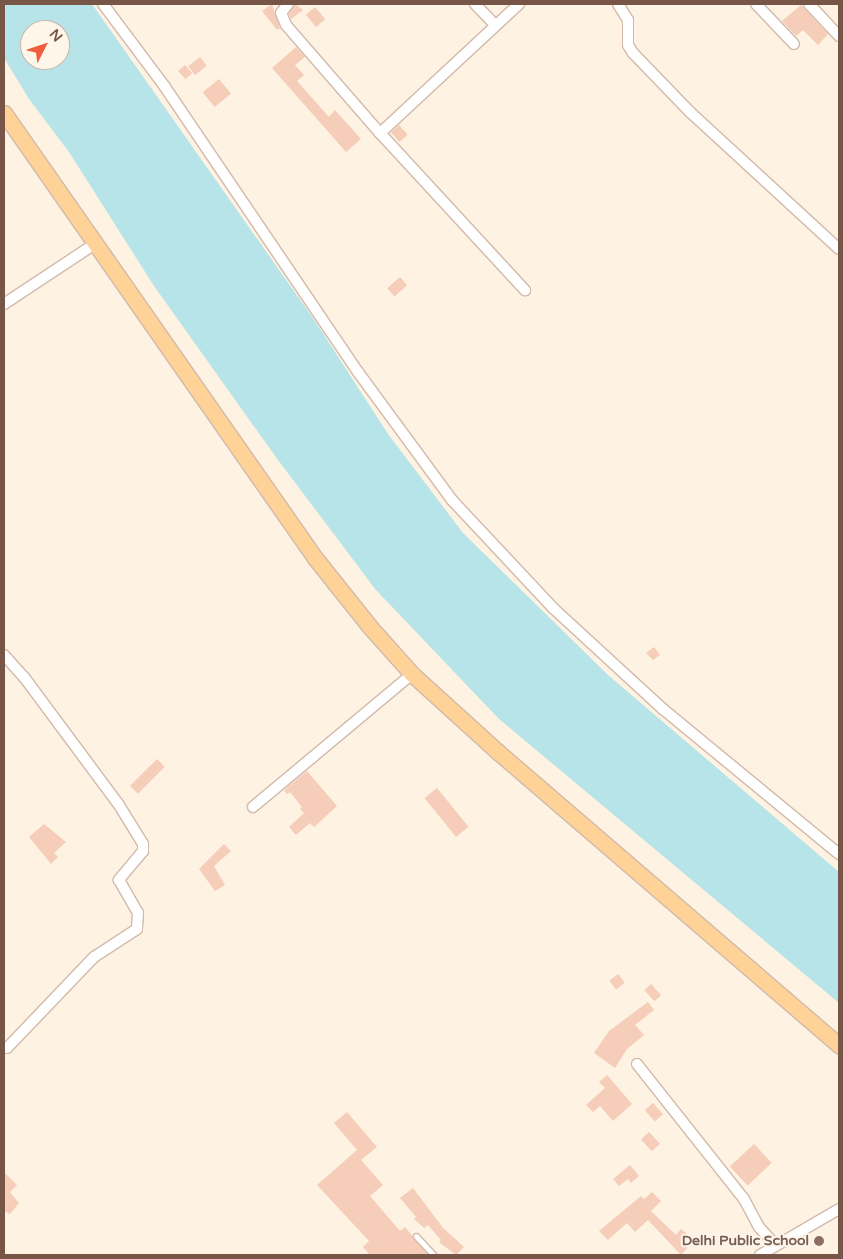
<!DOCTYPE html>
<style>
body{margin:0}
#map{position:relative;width:843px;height:1259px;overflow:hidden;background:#fef2e2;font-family:"Varela Round",sans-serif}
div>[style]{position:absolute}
.water>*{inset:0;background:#b6e4e8}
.building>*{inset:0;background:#f5cdb8;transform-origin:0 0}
.roads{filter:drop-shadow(1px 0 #d2baab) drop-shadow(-1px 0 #d2baab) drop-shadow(0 1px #d2baab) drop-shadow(0 -1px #d2baab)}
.lane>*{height:5px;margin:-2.5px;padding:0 2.5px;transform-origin:2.5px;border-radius:2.5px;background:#fff}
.street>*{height:10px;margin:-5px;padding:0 5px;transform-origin:5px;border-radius:5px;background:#fff}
.primary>*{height:15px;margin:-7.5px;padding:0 7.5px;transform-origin:7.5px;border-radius:7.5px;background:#ffd398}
.dots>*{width:14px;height:14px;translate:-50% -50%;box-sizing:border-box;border:2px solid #fff6ea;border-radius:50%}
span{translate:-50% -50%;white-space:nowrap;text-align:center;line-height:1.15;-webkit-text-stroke:4px #fff6ea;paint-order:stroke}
.education-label{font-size:14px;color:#785e54;font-weight:700}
.right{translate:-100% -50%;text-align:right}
.frame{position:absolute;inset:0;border:5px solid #775547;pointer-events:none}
.north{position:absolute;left:20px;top:20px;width:50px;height:50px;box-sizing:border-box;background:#fff6ea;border:1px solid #c9b6a9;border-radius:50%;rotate:49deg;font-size:14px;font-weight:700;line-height:20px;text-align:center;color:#775547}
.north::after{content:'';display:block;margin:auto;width:18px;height:22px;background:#f05d3f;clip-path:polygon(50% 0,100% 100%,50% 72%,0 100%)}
</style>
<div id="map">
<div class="water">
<div style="clip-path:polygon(evenodd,4px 4px,92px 4px,315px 321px,388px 434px,463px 533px,608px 675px,839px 872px,839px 1003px,499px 719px,376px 590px,278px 460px,154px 286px,69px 152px,29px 99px,4px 58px,4px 4px,30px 30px,60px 30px,60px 60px,30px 60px,30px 30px)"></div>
</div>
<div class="building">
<div style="clip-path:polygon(272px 4px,280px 28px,277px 30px,262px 11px)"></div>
<div style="clip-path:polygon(295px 4px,303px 10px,291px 19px,289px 14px)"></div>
<div style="clip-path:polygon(801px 5px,828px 34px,818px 45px,803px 30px,796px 36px,782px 21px)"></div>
<div style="left:315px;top:7px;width:16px;height:12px;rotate:50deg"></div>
<div style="clip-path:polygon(296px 47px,305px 57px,295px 65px,304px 75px,297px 81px,329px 117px,335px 110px,361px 139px,346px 152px,272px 68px)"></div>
<div style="left:200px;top:57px;width:11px;height:15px;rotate:52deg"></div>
<div style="left:185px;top:65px;width:11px;height:9px;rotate:49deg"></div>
<div style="left:219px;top:79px;width:19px;height:21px;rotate:51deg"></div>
<div style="left:399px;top:125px;width:13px;height:11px;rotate:48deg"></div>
<div style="left:400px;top:277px;width:11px;height:17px;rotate:49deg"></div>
<div style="clip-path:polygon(654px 647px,660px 655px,653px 660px,646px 653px)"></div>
<div style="left:157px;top:759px;width:11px;height:38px;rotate:45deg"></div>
<div style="clip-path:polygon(307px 771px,337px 806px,314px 827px,310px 823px,296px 835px,289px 827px,304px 813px,300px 809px,302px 807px,290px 792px,287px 794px,284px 790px)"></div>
<div style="left:437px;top:788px;width:50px;height:16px;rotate:51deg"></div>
<div style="clip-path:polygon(44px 824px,66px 842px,54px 853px,58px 857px,51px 864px,29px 837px)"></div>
<div style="clip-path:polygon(224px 844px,231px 851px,214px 866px,225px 885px,215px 891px,199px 869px)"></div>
<div style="left:618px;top:974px;width:11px;height:11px;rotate:52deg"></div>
<div style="left:651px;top:984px;width:15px;height:9px;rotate:48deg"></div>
<div style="clip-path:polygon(648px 1002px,654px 1010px,635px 1025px,644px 1035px,627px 1049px,615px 1068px,594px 1053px,609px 1031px)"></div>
<div style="clip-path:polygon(607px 1075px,632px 1104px,613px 1121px,600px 1106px,593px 1112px,586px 1105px,605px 1088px,599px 1082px)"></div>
<div style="left:653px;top:1103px;width:15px;height:11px;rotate:48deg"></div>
<div style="clip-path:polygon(347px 1112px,377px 1147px,361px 1160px,383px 1185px,370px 1196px,400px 1231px,405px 1227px,428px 1255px,370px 1255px,363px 1247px,369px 1241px,317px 1185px,357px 1150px,334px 1123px)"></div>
<div style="left:649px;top:1132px;width:16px;height:11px;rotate:47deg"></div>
<div style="left:754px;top:1144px;width:26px;height:33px;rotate:47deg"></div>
<div style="clip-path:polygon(630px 1165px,639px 1176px,631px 1183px,628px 1179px,619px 1186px,613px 1179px)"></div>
<div style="clip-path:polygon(4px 1172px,17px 1185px,10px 1192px,19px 1203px,10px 1214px,4px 1211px)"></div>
<div style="clip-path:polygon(413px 1188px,443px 1228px,464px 1247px,456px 1255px,439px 1242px,441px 1240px,428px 1225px,424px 1228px,414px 1219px,416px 1217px,400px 1198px)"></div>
<div style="clip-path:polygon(652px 1192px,661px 1201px,651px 1211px,676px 1235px,681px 1229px,690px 1236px,684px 1243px,688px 1247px,681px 1255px,648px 1220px,635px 1232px,627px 1223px,608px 1240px,599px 1231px,641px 1196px,644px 1199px)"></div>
</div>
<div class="roads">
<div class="lane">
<div style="left:416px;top:1236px;width:26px;rotate:47deg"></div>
</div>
<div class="street">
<div style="left:103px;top:4px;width:104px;rotate:53.2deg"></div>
<div style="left:165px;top:87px;width:344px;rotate:55.9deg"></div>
<div style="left:358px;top:372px;width:159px;rotate:53.7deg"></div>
<div style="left:452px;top:500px;width:148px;rotate:46.9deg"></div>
<div style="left:553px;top:608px;width:149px;rotate:42.6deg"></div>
<div style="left:663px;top:709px;width:228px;rotate:39.5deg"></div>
<div style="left:288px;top:4px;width:11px;rotate:128deg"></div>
<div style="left:281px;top:13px;width:13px;rotate:67deg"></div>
<div style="left:286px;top:25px;width:143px;rotate:49deg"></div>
<div style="left:475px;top:4px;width:29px;rotate:46deg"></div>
<div style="left:519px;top:4px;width:190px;rotate:137.1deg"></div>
<div style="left:380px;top:133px;width:214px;rotate:47.3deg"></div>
<div style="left:618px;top:4px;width:19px;rotate:58deg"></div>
<div style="left:628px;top:20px;width:25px;rotate:90deg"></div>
<div style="left:628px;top:45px;width:9px;rotate:58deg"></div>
<div style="left:633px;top:53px;width:82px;rotate:46deg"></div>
<div style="left:690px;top:112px;width:202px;rotate:42.6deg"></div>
<div style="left:756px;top:4px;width:55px;rotate:46.5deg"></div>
<div style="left:809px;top:4px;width:44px;rotate:46.8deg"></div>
<div style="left:4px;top:304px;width:110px;rotate:-33.5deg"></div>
<div style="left:4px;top:655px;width:30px;rotate:48deg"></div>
<div style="left:24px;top:677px;width:159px;rotate:53.4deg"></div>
<div style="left:119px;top:805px;width:46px;rotate:58.4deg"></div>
<div style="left:143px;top:844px;width:7px;rotate:90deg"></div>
<div style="left:143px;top:851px;width:38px;rotate:130deg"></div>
<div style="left:119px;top:880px;width:38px;rotate:60deg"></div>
<div style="left:138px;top:913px;width:16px;rotate:94deg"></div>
<div style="left:137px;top:929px;width:51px;rotate:146.9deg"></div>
<div style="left:94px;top:957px;width:126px;rotate:133.7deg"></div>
<div style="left:253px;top:807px;width:207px;rotate:-39.9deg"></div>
<div style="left:637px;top:1064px;width:172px;rotate:51.6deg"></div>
<div style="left:744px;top:1199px;width:32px;rotate:62deg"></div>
<div style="left:759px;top:1227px;width:25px;rotate:48deg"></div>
<div style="left:760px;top:1255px;width:91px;rotate:-30.2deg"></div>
</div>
<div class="primary">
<div style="left:4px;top:113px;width:543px;rotate:55.05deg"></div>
<div style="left:315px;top:558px;width:88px;rotate:51.4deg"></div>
<div style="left:370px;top:627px;width:63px;rotate:48.2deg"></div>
<div style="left:412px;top:674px;width:116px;rotate:42.2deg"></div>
<div style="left:498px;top:752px;width:450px;rotate:40.7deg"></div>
</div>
</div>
<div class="dots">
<div style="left:819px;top:1241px;background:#8d6e63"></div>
</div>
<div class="education-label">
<span class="right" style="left:809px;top:1241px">Delhi Public School</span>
</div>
<div class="frame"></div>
<div class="north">N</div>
</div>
